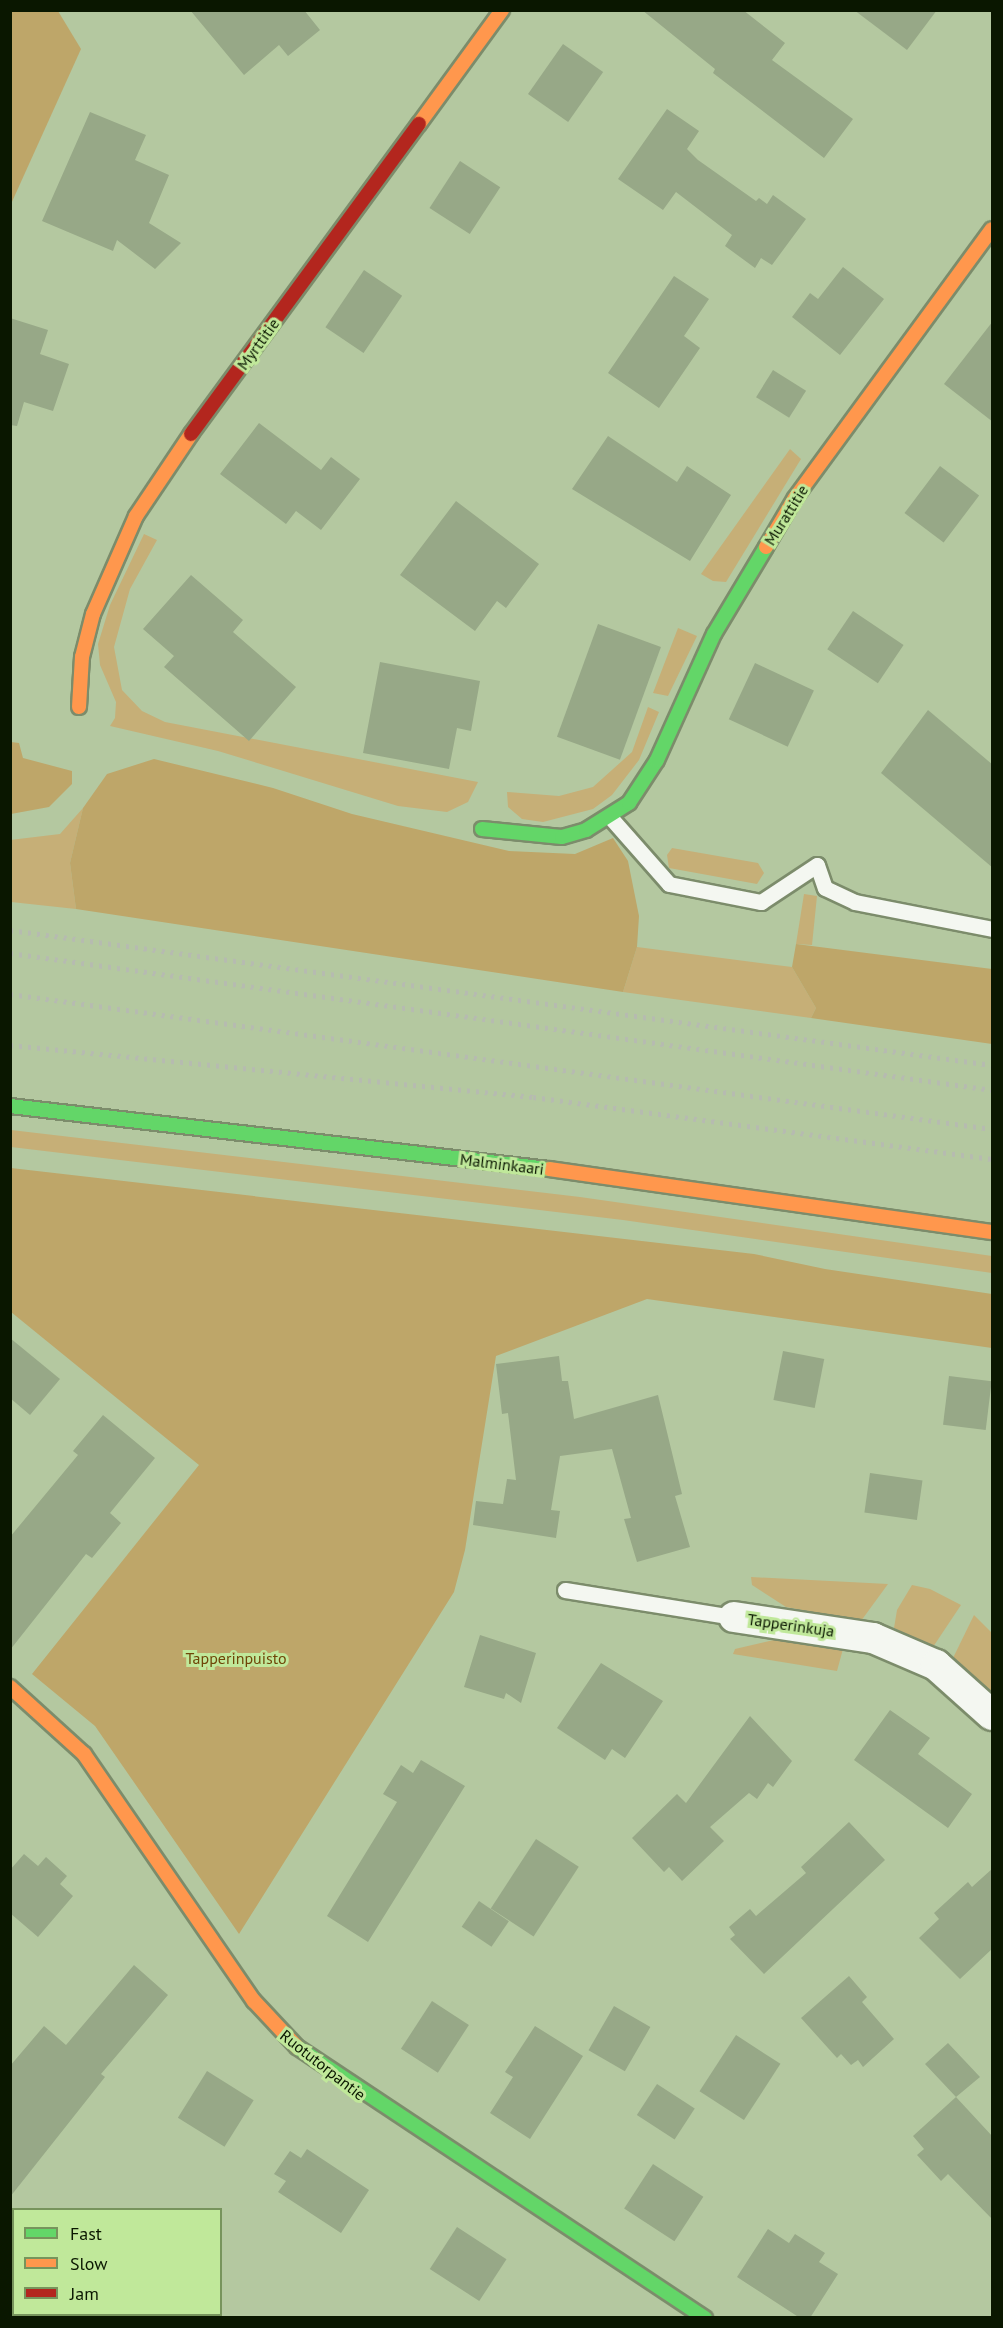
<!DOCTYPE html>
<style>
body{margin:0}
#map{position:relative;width:1003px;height:2328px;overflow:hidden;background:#b4c8a0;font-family:"PT Sans",sans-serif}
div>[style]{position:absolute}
.green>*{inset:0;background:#c6af77}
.forest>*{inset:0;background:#bea669}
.building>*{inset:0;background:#97a887;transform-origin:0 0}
.roads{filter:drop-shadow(2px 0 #7c8c6b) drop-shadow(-2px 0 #7c8c6b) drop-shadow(0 2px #7c8c6b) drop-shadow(0 -2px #7c8c6b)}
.lane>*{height:15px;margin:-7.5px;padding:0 7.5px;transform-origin:7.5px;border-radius:7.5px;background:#f4f7f1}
.street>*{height:30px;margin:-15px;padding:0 15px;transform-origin:15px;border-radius:15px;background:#f4f7f1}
.fast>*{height:14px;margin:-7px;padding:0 7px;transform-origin:7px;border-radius:7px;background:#63d668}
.slow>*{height:14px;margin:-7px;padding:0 7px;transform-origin:7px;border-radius:7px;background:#ff974d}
.jam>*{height:14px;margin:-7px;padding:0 7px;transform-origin:7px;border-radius:7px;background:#b3261e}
.rail>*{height:4.5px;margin-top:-2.25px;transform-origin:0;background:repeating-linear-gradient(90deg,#b6bbb0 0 3px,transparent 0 9px)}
span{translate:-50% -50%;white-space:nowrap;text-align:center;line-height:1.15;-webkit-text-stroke:6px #c0e89a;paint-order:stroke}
.street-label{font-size:16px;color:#0a1700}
.park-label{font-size:16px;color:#6f4608}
.frame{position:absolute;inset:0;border:12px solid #0a1700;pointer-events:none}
.legend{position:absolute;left:12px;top:2208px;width:210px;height:108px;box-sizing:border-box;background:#c0e89a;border:2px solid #77945c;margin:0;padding:8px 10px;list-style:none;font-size:18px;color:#0a1700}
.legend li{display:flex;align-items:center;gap:12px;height:30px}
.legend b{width:30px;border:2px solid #77945c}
</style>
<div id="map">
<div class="green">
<div style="clip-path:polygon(790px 449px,801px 459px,726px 582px,713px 581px,701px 574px)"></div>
<div style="clip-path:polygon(144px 534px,157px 540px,130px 589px,114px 647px,122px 690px,142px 711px,165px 722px,478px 782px,468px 802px,447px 812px,398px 806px,218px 751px,110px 726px,115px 718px,116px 702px,100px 665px,98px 644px,110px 605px)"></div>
<div style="clip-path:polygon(678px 628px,697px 636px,668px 696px,653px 693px)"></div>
<div style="clip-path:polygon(648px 707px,659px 712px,639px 760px,612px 795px,593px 809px,543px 822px,522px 819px,508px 807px,507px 792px,559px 796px,593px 787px,632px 752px)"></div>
<div style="clip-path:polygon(83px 808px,70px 863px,76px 909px,11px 902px,10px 840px,60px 834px)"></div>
<div style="clip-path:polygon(672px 848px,758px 863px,764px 873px,757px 884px,669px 868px,667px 855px)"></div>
<div style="clip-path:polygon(804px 894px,817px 896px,812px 945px,796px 944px)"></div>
<div style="clip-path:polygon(637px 947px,792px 967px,816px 1008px,811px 1018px,623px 992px)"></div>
<div style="clip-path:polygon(11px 1130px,580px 1197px,992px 1256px,992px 1273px,623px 1220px,11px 1147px)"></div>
<div style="clip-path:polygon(751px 1577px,888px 1584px,861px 1621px,786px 1607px,752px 1585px)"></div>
<div style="clip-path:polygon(912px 1585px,930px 1589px,961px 1605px,933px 1647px,894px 1628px,897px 1610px)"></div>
<div style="clip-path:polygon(974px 1615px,992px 1633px,992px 1692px,953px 1658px)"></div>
<div style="clip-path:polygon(778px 1639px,843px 1649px,837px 1671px,733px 1654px,735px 1649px)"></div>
</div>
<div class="forest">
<div style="clip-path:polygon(11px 10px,58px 11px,81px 49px,11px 204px)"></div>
<div style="clip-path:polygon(11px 742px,19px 743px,23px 758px,72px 771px,72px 784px,49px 807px,11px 814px)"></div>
<div style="clip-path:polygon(154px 759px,273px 788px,352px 814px,509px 851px,575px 854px,613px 838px,628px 861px,639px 916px,637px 947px,623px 992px,76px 909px,70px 863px,83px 808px,107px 774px)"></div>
<div style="clip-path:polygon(796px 944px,992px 969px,992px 1044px,811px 1018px,816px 1008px,792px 967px)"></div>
<div style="clip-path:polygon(11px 1168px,754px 1254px,825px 1269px,992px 1294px,992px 1348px,647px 1299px,496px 1356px,465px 1550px,454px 1592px,239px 1934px,95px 1726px,32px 1674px,199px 1465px,11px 1312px)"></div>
<div style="clip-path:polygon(10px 2208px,14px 2314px,180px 2317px,11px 2317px)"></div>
</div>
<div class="building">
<div style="clip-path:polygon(190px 10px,304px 10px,320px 30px,288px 56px,279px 45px,244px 75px)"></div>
<div style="clip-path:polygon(642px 10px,743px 10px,785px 43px,772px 60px,853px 119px,824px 158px,713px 73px,715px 69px)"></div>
<div style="clip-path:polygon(854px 10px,937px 10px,907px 50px)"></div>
<div style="left:563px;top:44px;width:49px;height:61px;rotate:35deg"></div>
<div style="clip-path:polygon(667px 109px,699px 131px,687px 149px,698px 160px,756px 201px,759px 198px,767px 204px,773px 195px,806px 219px,772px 265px,761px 258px,755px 268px,725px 246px,732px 235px,676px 192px,663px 210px,618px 179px)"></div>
<div style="clip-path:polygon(90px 112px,146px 135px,135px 160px,169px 175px,149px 223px,181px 243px,155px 269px,117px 240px,113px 251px,42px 221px)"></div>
<div style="left:460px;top:161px;width:48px;height:56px;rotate:33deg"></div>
<div style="clip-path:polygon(843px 267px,884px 299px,840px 355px,792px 317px,810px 293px,818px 299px)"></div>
<div style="left:364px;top:270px;width:46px;height:69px;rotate:34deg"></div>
<div style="clip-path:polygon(674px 276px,709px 299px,684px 336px,700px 348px,659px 408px,608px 373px)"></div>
<div style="clip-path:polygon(10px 318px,48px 330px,40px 354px,69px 364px,53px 411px,24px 402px,17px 426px,10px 425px)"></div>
<div style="clip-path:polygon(993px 321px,993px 422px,944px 384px)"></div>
<div style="left:773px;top:370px;width:39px;height:32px;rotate:32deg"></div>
<div style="clip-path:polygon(259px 423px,321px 470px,331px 457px,360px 479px,321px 530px,296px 511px,286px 524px,220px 474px)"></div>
<div style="clip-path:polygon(608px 436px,677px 482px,687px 466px,731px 495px,690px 561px,572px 489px)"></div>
<div style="left:940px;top:466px;width:49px;height:59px;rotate:37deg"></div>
<div style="clip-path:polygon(456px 501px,539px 564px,506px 608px,497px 601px,475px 631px,400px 575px)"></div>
<div style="clip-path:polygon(191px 575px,243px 620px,233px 632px,296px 687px,249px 741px,164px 667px,174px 656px,143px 629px)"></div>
<div style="left:853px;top:611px;width:61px;height:46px;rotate:34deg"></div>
<div style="left:598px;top:624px;width:67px;height:120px;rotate:20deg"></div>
<div style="clip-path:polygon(380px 662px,480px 681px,471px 731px,457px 728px,449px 769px,363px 753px)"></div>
<div style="left:755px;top:663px;width:65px;height:62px;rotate:25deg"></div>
<div style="clip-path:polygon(928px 710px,993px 765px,993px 868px,881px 773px)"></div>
<div style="clip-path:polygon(10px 1338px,60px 1379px,30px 1415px,10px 1398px)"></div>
<div style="left:783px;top:1351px;width:42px;height:50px;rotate:11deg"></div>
<div style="clip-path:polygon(559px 1356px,562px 1381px,568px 1381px,574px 1419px,658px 1395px,682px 1494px,675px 1496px,690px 1547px,637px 1562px,624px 1519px,631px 1518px,612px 1449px,560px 1456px,551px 1510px,560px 1511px,556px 1538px,473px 1525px,476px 1501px,503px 1504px,507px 1479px,516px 1480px,508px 1413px,502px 1414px,496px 1364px)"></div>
<div style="left:949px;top:1376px;width:43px;height:49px;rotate:7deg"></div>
<div style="clip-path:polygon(103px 1415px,155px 1458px,110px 1513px,121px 1523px,92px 1558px,86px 1554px,10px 1650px,10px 1537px,78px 1455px,73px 1451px)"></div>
<div style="left:870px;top:1473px;width:53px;height:40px;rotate:8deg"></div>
<div style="clip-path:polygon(480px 1635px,536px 1653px,521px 1703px,506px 1693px,504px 1699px,464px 1687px)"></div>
<div style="clip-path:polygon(601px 1663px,663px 1701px,625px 1758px,612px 1749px,605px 1760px,557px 1728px)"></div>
<div style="clip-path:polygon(890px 1710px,930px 1738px,918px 1754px,972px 1794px,948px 1828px,854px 1760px)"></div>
<div style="clip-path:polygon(750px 1716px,792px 1761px,773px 1787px,768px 1783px,757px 1799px,749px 1793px,710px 1827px,724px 1841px,682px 1881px,669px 1867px,664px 1872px,632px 1838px,677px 1794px,686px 1803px)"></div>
<div style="clip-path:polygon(421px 1760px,465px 1786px,368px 1942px,327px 1916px,397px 1802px,383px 1794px,401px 1765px,413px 1773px)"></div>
<div style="clip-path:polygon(849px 1822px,885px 1860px,764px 1974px,730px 1939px,735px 1935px,729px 1927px,750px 1909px,756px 1916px,806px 1873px,801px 1867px)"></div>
<div style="left:536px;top:1839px;width:51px;height:83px;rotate:33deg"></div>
<div style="clip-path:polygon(24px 1854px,38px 1866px,46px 1857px,67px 1876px,60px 1884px,73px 1896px,38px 1937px,10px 1913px,10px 1870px)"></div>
<div style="clip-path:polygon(993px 1868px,993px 1948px,960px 1979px,919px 1938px,939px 1919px,934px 1913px,968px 1882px,972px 1887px)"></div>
<div style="left:479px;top:1901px;width:36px;height:31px;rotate:34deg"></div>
<div style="clip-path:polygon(134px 1965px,168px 1995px,101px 2074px,105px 2077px,10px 2197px,10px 2066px,44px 2026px,66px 2045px)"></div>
<div style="clip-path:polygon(849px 1976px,867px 1997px,862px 2002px,894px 2039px,863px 2067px,858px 2060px,851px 2065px,841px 2054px,837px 2058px,801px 2018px)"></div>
<div style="left:432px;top:2001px;width:44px;height:57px;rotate:33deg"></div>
<div style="left:614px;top:2006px;width:42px;height:51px;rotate:30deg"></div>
<div style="clip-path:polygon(535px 2026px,583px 2056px,530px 2139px,490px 2113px,513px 2077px,505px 2072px)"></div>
<div style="left:736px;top:2035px;width:53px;height:67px;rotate:33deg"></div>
<div style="clip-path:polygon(948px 2043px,980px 2077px,956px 2097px,993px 2137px,993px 2220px,948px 2174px,941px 2181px,917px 2155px,924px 2149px,913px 2136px,956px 2097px,925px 2064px)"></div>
<div style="left:207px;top:2071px;width:55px;height:55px;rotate:32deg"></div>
<div style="left:657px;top:2084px;width:45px;height:37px;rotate:33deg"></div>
<div style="clip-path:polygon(307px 2149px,369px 2190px,341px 2233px,278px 2192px,286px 2181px,274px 2174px,290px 2151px,301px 2158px)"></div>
<div style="left:653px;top:2164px;width:60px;height:53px;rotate:33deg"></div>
<div style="left:457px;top:2227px;width:59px;height:50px;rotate:33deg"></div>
<div style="clip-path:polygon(768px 2229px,789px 2243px,795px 2234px,825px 2253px,819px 2262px,838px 2274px,810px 2318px,800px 2318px,737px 2277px)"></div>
</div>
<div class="roads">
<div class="lane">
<div style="left:610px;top:817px;width:89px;rotate:48.6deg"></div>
<div style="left:669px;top:884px;width:94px;rotate:11.1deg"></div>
<div style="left:761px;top:902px;width:67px;rotate:-33.5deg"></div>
<div style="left:817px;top:865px;width:24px;rotate:71deg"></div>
<div style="left:825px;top:888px;width:33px;rotate:25deg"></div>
<div style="left:855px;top:902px;width:140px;rotate:11.1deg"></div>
<div style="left:565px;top:1590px;width:171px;rotate:9.1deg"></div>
</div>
<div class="street">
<div style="left:734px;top:1617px;width:141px;rotate:8.6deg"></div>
<div style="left:873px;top:1638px;width:69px;rotate:23.2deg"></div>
<div style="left:936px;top:1665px;width:75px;rotate:41.8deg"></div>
</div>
<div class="fast">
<div style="left:482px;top:829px;width:80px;rotate:5.7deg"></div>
<div style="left:562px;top:837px;width:25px;rotate:-16deg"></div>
<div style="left:586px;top:830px;width:51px;rotate:-32.1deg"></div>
<div style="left:629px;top:803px;width:51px;rotate:-56.9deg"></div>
<div style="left:657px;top:760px;width:138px;rotate:-65.7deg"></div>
<div style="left:714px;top:634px;width:101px;rotate:-59.1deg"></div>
<div style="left:10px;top:1106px;width:543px;rotate:6.67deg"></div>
<div style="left:297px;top:2047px;width:490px;rotate:33.6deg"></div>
</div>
<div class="slow">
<div style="left:419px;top:124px;width:141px;rotate:-53.9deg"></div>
<div style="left:766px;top:547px;width:57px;rotate:-59.4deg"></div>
<div style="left:795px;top:498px;width:333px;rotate:-53.8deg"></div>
<div style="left:79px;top:707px;width:50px;rotate:-86.6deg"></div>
<div style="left:82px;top:657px;width:44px;rotate:-75.7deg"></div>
<div style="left:93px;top:614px;width:107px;rotate:-66.3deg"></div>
<div style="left:136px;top:516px;width:99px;rotate:-56.1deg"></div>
<div style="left:549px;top:1169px;width:447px;rotate:8.1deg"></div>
<div style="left:10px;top:1687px;width:100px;rotate:42.2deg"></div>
<div style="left:84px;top:1754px;width:300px;rotate:55.5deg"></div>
<div style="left:254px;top:2001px;width:63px;rotate:46.9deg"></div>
</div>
<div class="jam">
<div style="left:191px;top:434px;width:385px;rotate:-53.7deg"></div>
</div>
</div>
<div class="rail">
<div style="left:10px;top:930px;width:991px;rotate:7.83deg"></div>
<div style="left:10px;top:953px;width:992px;rotate:7.94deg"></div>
<div style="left:10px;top:994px;width:991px;rotate:7.83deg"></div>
<div style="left:10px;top:1045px;width:526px;rotate:5.68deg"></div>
<div style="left:533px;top:1097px;width:463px;rotate:7.7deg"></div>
</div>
<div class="street-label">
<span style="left:258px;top:344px;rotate:-54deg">Myrttitie</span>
<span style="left:786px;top:515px;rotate:-58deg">Murattitie</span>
<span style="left:502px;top:1164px;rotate:7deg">Malminkaari</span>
<span style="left:791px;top:1625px;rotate:8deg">Tapperinkuja</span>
<span style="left:323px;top:2065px;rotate:38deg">Ruotutorpantie</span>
</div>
<div class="park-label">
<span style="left:236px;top:1658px">Tapperinpuisto</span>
</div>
<div class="frame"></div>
<ul class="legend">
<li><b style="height:8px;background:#63d668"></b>Fast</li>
<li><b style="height:8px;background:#ff974d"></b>Slow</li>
<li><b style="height:8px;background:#b3261e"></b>Jam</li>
</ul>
</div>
